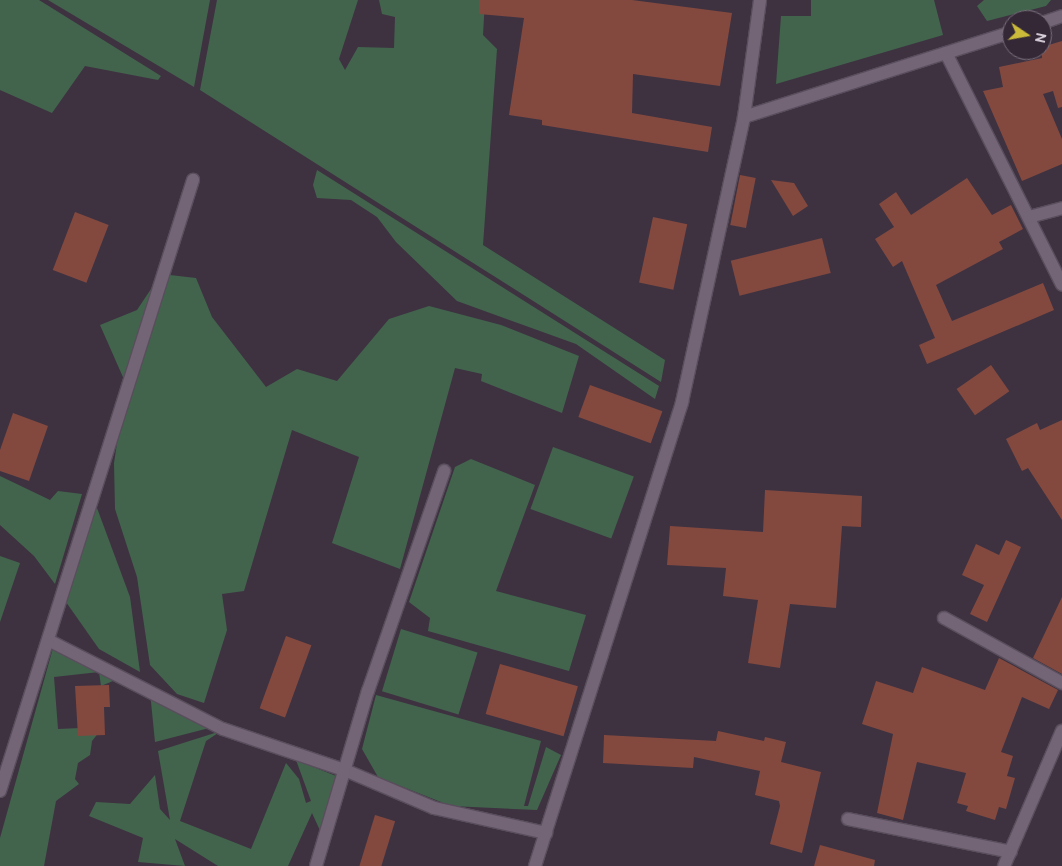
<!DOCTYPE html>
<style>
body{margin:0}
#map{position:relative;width:1062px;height:866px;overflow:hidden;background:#3e3241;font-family:Cabin,sans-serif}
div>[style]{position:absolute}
.green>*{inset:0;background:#42644d;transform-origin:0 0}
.building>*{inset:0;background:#83493f;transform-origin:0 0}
.roads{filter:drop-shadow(1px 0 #594e5c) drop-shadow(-1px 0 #594e5c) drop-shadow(0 1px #594e5c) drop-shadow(0 -1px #594e5c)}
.minor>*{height:12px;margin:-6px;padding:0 6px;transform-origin:6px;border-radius:6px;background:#736476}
span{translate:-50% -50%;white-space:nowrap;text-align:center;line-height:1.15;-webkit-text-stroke:4.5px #342837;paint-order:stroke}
.north{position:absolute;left:1002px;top:10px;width:50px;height:50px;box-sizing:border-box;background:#342837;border:1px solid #786e7b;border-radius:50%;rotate:102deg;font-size:14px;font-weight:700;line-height:20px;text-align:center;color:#dfd7e1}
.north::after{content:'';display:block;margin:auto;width:18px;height:22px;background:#cbba39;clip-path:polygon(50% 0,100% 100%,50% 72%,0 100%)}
</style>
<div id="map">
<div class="green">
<div style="clip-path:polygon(0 0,39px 0,161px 76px,158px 80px,85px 66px,52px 113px,0 90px)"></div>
<div style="clip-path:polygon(48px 0,210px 0,194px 87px)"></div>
<div style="clip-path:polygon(217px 0,358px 0,339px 59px,345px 70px,358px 47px,394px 48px,395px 17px,382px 14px,379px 0,485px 0,483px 35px,497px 49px,483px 245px,665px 360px,661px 382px,200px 90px)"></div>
<div style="clip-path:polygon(811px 0,934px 0,943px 35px,776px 84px,781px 16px,811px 16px)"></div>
<div style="clip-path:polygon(984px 0,1051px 0,1046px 6px,987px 21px,977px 6px)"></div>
<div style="clip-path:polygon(317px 170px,659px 386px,655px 399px,576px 344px,457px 301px,396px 242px,377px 217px,351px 200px,317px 198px,313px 185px)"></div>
<div style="clip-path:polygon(161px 274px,196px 278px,212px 317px,266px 387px,297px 369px,337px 381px,389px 319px,429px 306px,501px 325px,579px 356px,562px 413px,481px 381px,482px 374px,455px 368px,400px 569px,332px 543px,359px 457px,292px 430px,244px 591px,222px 594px,227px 630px,204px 703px,177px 694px,150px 665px,137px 577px,115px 509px,114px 463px,126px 384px,100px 325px,137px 310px)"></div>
<div style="left:553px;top:447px;width:86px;height:66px;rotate:20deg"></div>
<div style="clip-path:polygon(471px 459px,535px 485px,496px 591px,586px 615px,569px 671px,428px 631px,430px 618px,409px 602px,455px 467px)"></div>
<div style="clip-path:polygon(0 476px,50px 500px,58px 491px,82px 494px,55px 584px,34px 556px,0 525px)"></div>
<div style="clip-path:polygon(97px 508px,130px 597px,140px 672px,99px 649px,66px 602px,78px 542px)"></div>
<div style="clip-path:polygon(0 556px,20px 563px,0 622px)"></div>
<div style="left:401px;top:629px;width:80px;height:65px;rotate:17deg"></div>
<div style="clip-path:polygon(53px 648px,113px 671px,113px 681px,101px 686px,99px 672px,54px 677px,58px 729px,103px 727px,92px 741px,90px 755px,78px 763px,75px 779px,79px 784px,56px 801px,44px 866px,0 866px,0 838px)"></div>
<div style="clip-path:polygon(150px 692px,213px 727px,155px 742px)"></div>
<div style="clip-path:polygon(376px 695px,541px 741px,524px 806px,528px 806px,546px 747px,561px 755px,537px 810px,451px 806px,378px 777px,362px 749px)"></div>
<div style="clip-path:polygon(221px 731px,206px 741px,180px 821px,251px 849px,286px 763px,299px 779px,306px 803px,311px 801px,296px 760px,341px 778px,323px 837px,312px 813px,288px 866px,218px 866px,175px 839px,185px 866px,138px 862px,143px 838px,89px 816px,96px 802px,130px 804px,155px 775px,160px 809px,170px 820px,158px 751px)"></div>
</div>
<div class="building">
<div style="clip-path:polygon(479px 0,632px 0,732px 13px,720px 86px,633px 74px,632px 113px,712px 127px,708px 152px,542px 125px,542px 120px,509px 115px,524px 18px,479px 14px)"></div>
<div style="clip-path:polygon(1062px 41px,1062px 107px,1058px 108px,1053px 91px,1043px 94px,1062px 139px,1062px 164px,1022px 181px,983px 91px,1003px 87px,999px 67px,1042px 58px,1042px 47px)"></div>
<div style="left:740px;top:175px;width:16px;height:51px;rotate:11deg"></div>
<div style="clip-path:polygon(967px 178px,992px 215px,1011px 205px,1023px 229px,999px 242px,1003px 249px,936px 285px,952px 321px,1043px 283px,1054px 310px,927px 364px,919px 345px,935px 338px,902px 261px,893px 267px,875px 239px,894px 227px,879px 204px,896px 192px,911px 215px)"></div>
<div style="clip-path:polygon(771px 180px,794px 183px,808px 206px,793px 216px)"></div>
<div style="left:75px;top:212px;width:36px;height:62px;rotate:21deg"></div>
<div style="left:653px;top:217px;width:35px;height:67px;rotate:12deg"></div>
<div style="left:822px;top:238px;width:36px;height:94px;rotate:76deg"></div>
<div style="left:991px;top:365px;width:32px;height:42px;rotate:55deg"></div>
<div style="left:590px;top:385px;width:77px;height:34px;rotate:20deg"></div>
<div style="clip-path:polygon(13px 413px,48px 426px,29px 481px,0 471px,0 450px)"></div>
<div style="clip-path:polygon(1062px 420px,1062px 520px,1028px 468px,1022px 471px,1006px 439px,1037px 423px,1040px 430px)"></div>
<div style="clip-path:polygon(765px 490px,862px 496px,861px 527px,842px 526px,836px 608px,790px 604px,780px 668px,748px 663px,758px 600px,723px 596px,726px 568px,667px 565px,670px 526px,763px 532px)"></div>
<div style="clip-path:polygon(1006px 540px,1021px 547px,987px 622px,970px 614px,984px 585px,962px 575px,976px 544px,999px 555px)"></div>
<div style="clip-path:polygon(1062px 597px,1062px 674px,1033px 658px)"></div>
<div style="left:286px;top:636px;width:27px;height:77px;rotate:20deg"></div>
<div style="clip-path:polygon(999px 658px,1058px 690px,1049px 709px,1022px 697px,1001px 752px,1013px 756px,1007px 776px,1015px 778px,1006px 809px,999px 807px,995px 820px,966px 811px,968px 806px,957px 803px,966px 773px,917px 762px,903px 820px,877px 813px,893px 734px,862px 724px,876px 681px,913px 693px,922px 667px,985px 690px)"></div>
<div style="left:500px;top:664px;width:81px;height:52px;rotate:16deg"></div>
<div style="clip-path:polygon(109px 685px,110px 707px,104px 707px,105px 735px,78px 736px,75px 686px)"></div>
<div style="clip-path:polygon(718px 731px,764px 741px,765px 737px,786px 742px,781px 762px,821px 772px,802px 853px,770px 844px,780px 806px,779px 801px,755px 795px,760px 771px,694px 757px,693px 768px,603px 763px,604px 735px,716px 741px)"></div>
<div style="left:375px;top:815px;width:21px;height:54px;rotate:17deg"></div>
<div style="clip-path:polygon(820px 845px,875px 860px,874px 866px,814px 866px)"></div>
</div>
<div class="roads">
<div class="minor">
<div style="left:1042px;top:23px;width:21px;rotate:-19deg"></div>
<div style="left:946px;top:53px;width:259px;rotate:63.4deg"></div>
<div style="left:744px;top:117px;width:281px;rotate:-17.6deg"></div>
<div style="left:1029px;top:217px;width:34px;rotate:-15deg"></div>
<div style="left:944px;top:618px;width:135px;rotate:28.8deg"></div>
<div style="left:48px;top:640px;width:196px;rotate:27deg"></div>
<div style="left:223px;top:729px;width:131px;rotate:18.7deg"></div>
<div style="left:347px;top:771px;width:95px;rotate:23deg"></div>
<div style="left:434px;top:808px;width:115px;rotate:12.6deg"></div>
<div style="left:0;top:791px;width:641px;rotate:-72.47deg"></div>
<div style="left:848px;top:819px;width:166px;rotate:11.4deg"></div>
<div style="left:316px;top:866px;width:183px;rotate:-73.5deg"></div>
<div style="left:368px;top:691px;width:233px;rotate:-70.9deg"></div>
<div style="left:535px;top:866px;width:487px;rotate:-72.4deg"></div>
<div style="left:682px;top:402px;width:292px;rotate:-77.7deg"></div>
<div style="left:744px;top:117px;width:118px;rotate:-82.2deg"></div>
<div style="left:1004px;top:866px;width:147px;rotate:-66.8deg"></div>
</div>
</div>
<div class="north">N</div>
</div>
